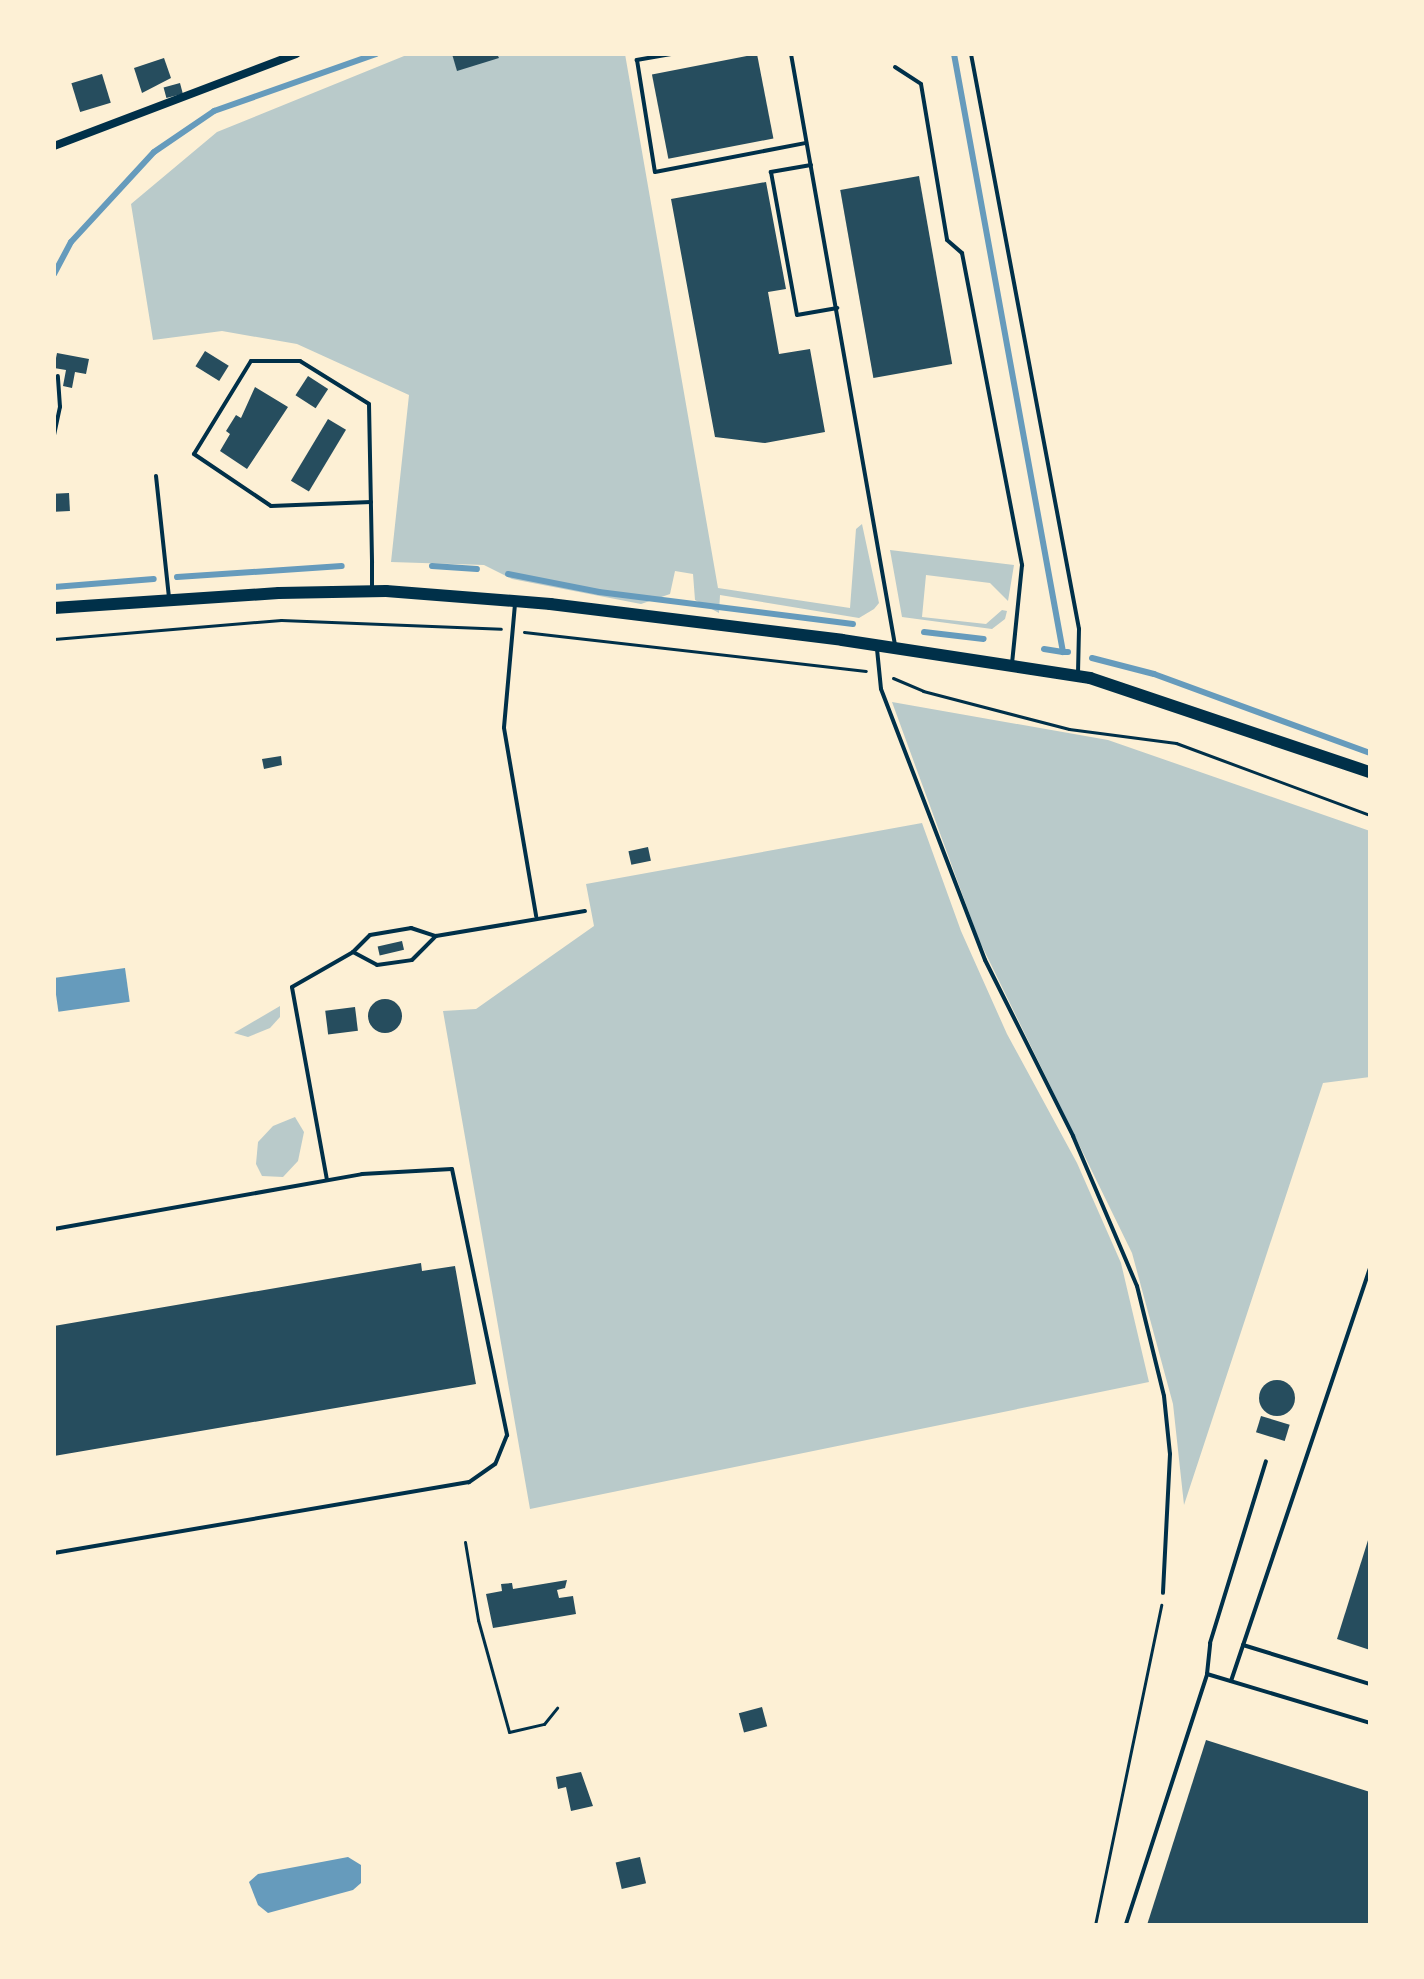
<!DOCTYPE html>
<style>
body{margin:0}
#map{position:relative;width:1424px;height:1979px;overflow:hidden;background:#fdf0d5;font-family:Commissioner,sans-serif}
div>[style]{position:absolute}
.green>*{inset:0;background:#b9caca}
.water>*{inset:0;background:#669bbc;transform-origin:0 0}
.stream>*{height:6px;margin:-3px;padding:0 3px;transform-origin:3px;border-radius:3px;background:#669bbc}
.building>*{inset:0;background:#264d5e;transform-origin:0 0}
.round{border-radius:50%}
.path>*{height:3px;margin:-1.5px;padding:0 1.5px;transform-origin:1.5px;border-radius:1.5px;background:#003049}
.service>*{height:4px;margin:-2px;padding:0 2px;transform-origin:2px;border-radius:2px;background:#003049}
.minor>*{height:8px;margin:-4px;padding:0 4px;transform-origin:4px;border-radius:4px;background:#003049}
.secondary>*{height:12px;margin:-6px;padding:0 6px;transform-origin:6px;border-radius:6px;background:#003049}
span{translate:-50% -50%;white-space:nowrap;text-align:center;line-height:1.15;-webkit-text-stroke:7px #fdf0d5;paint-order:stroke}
.frame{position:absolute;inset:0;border:56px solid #fdf0d5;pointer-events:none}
</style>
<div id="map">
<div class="green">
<div style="clip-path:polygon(409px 54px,625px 54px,718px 588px,850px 608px,856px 529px,862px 524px,879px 603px,874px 609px,859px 618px,720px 595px,719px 613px,695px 600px,693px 574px,675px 571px,670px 594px,641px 604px,512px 579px,484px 565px,391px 562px,409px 395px,297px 344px,222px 331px,153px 340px,131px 204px,217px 132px)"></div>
<div style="clip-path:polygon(890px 550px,1014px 565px,1008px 601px,990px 583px,926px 575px,922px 617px,986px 624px,1002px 610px,1007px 611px,1005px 619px,992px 629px,902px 617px)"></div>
<div style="clip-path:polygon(892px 702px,1108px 740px,1370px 831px,1370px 1077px,1323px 1083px,1184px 1505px,1173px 1404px,1132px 1253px,979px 940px)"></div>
<div style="clip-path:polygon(922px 823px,961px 931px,1007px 1034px,1077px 1163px,1121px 1263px,1149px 1382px,530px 1509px,443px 1011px,476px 1009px,594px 926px,586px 884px)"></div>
<div style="clip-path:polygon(280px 1006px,280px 1017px,270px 1028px,248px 1037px,234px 1033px)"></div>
<div style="clip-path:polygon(295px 1117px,304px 1132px,298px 1161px,283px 1177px,262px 1176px,256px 1164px,258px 1142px,273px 1126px)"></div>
</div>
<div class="water">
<div style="left:125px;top:968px;width:34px;height:72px;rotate:82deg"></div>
<div style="clip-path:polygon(348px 1857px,361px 1865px,361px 1883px,353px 1890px,268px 1913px,258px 1905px,249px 1882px,258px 1874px)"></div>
</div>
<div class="stream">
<div style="left:954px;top:54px;width:608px;rotate:79.67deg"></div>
<div style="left:1063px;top:652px;width:5px"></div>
<div style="left:54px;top:274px;width:36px;rotate:-62deg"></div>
<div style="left:71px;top:242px;width:122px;rotate:-47.3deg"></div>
<div style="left:154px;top:152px;width:73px;rotate:-34.3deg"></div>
<div style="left:214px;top:111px;width:172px;rotate:-19.4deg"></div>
<div style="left:432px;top:566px;width:45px;rotate:3.8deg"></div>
<div style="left:508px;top:574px;width:93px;rotate:11.2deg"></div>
<div style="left:599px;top:592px;width:256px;rotate:7.2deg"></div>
<div style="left:177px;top:577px;width:165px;rotate:-3.8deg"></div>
<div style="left:54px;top:587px;width:100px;rotate:-4.6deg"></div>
<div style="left:924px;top:632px;width:60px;rotate:6.7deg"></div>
<div style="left:1044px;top:649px;width:19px;rotate:9deg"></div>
<div style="left:1092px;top:658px;width:64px;rotate:14.5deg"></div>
<div style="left:1154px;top:674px;width:230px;rotate:20.1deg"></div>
</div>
<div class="building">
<div style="clip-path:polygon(452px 54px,497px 54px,499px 58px,457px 71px)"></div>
<div style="left:757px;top:54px;width:86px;height:107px;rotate:79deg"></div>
<div style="clip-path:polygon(164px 58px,171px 78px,142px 93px,134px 68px)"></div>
<div style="left:102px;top:74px;width:30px;height:32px;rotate:73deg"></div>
<div style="left:180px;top:83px;width:11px;height:17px;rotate:75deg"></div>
<div style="left:919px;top:176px;width:191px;height:80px;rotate:80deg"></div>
<div style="clip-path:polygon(766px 182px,786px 289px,768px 292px,779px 354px,810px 349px,825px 432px,765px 443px,715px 437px,671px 199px)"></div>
<div style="left:205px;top:351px;width:28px;height:18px;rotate:32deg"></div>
<div style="clip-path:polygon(57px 353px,89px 359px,86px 374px,75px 372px,72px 388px,63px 386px,66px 370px,54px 368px)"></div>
<div style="left:308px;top:376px;width:24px;height:23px;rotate:33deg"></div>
<div style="clip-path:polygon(255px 387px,288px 407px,247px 469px,220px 451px,230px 434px,226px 431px,236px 415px,241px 418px)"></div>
<div style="left:328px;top:419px;width:21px;height:72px;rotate:31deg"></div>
<div style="left:69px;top:493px;width:18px;height:15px;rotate:87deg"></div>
<div style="clip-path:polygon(281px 756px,282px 765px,264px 769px,262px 759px)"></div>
<div style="left:648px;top:847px;width:14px;height:20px;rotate:78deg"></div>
<div style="left:402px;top:941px;width:9px;height:25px;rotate:77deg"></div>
<div class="round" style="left:368px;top:999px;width:34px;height:34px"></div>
<div style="left:355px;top:1007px;width:24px;height:30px;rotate:83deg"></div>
<div style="clip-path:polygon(421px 1263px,422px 1271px,455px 1266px,476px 1384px,54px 1456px,54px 1326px)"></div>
<div class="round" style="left:1259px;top:1380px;width:36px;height:36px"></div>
<div style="left:1261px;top:1416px;width:30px;height:17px;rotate:17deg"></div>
<div style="clip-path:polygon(1369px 1537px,1370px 1537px,1370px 1650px,1337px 1639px)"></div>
<div style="clip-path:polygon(567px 1580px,565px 1588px,557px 1590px,559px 1598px,573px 1596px,576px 1614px,493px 1628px,486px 1594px,502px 1591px,501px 1584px,512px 1583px,513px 1589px)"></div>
<div style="left:762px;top:1707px;width:20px;height:24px;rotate:75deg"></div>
<div style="clip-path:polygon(1206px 1740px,1370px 1792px,1370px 1925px,1147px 1925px)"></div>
<div style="clip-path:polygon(581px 1772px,593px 1806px,571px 1811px,566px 1787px,558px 1789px,556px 1777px)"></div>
<div style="left:640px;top:1857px;width:27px;height:25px;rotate:77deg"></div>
</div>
<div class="path">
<div style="left:524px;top:632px;width:344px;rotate:6.5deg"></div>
<div style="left:54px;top:639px;width:228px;rotate:-4.8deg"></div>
<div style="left:281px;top:620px;width:220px;rotate:2.3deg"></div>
<div style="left:893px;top:678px;width:33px;rotate:23deg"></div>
<div style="left:923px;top:691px;width:151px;rotate:14.6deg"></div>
<div style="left:1069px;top:729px;width:108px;rotate:7.5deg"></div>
<div style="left:1176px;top:743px;width:207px;rotate:20.4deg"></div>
<div style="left:465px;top:1542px;width:79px;rotate:80.5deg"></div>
<div style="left:478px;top:1620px;width:116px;rotate:74.5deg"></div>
<div style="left:509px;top:1732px;width:36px;rotate:-13deg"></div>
<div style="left:544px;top:1724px;width:21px;rotate:-51deg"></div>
<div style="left:1095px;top:1925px;width:327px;rotate:-78.3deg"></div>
</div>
<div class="service">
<div style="left:671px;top:54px;width:35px;rotate:170deg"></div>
<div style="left:637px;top:60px;width:113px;rotate:80.9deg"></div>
<div style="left:655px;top:172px;width:154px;rotate:-10.9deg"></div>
<div style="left:791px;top:54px;width:600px;rotate:80.02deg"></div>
<div style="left:971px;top:54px;width:585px;rotate:79.36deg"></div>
<div style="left:1079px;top:629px;width:44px;rotate:91.3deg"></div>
<div style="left:895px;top:67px;width:31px;rotate:33deg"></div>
<div style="left:921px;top:84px;width:158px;rotate:80.5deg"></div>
<div style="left:947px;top:240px;width:20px;rotate:41deg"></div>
<div style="left:962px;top:253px;width:318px;rotate:79.1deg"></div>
<div style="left:1022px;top:565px;width:99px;rotate:95.8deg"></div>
<div style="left:811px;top:165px;width:41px;rotate:170.1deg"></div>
<div style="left:771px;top:172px;width:145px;rotate:79.7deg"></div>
<div style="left:797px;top:315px;width:41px;rotate:-9.9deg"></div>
<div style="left:54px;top:435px;width:29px;rotate:-78deg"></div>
<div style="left:60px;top:407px;width:31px;rotate:-94deg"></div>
<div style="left:156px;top:476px;width:122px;rotate:83.9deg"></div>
<div style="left:371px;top:502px;width:100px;rotate:177.7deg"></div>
<div style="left:271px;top:506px;width:93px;rotate:-146deg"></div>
<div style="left:194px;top:454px;width:109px;rotate:-58.5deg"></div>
<div style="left:251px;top:361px;width:49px"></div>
<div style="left:300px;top:361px;width:81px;rotate:31.9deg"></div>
<div style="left:369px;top:404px;width:159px;rotate:88.9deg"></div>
<div style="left:372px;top:563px;width:25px;rotate:90deg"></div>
<div style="left:515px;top:604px;width:124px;rotate:95.1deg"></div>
<div style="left:504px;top:728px;width:191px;rotate:80.3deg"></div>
<div style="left:877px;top:649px;width:40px;rotate:84.3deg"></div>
<div style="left:881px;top:689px;width:290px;rotate:69deg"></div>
<div style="left:985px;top:960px;width:197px;rotate:63.4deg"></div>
<div style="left:1073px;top:1136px;width:163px;rotate:66.9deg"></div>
<div style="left:1137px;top:1286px;width:113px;rotate:76.2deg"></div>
<div style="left:1164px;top:1396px;width:58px;rotate:84.1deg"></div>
<div style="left:1170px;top:1454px;width:139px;rotate:92.9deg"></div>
<div style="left:353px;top:952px;width:27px;rotate:28deg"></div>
<div style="left:377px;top:965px;width:35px;rotate:-8deg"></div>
<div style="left:412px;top:960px;width:34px;rotate:-45deg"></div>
<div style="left:327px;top:1180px;width:196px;rotate:-100.3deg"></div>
<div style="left:292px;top:987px;width:70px;rotate:-29.8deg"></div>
<div style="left:353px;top:952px;width:24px;rotate:-45deg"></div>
<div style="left:370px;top:935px;width:42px;rotate:-9.7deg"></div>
<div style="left:411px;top:928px;width:26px;rotate:18deg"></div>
<div style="left:436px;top:936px;width:151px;rotate:-9.5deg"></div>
<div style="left:54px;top:1229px;width:313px;rotate:-10.1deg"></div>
<div style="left:362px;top:1174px;width:90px;rotate:-3.2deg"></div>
<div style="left:452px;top:1169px;width:272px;rotate:78.3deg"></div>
<div style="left:507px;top:1435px;width:31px;rotate:112deg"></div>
<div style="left:495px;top:1464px;width:32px;rotate:145deg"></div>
<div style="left:469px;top:1482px;width:421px;rotate:170.3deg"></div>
<div style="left:1243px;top:1645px;width:133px;rotate:17.1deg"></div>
<div style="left:1207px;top:1674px;width:31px;rotate:-84deg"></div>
<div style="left:1210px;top:1643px;width:190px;rotate:-72.9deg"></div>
<div style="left:1231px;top:1681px;width:436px;rotate:-71.4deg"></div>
<div style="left:1126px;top:1924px;width:263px;rotate:-72deg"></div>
<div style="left:1207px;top:1674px;width:170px;rotate:16.7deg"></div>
</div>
<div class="minor">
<div style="left:54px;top:146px;width:259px;rotate:-20.8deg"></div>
</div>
<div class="secondary">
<div style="left:54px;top:608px;width:225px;rotate:-3.8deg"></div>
<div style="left:279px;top:593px;width:107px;rotate:-1.1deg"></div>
<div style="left:386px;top:591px;width:165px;rotate:4.5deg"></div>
<div style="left:550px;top:604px;width:294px;rotate:7deg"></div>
<div style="left:842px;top:640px;width:251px;rotate:8.7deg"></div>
<div style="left:1090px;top:678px;width:295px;rotate:18.6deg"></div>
</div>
<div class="frame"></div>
</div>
